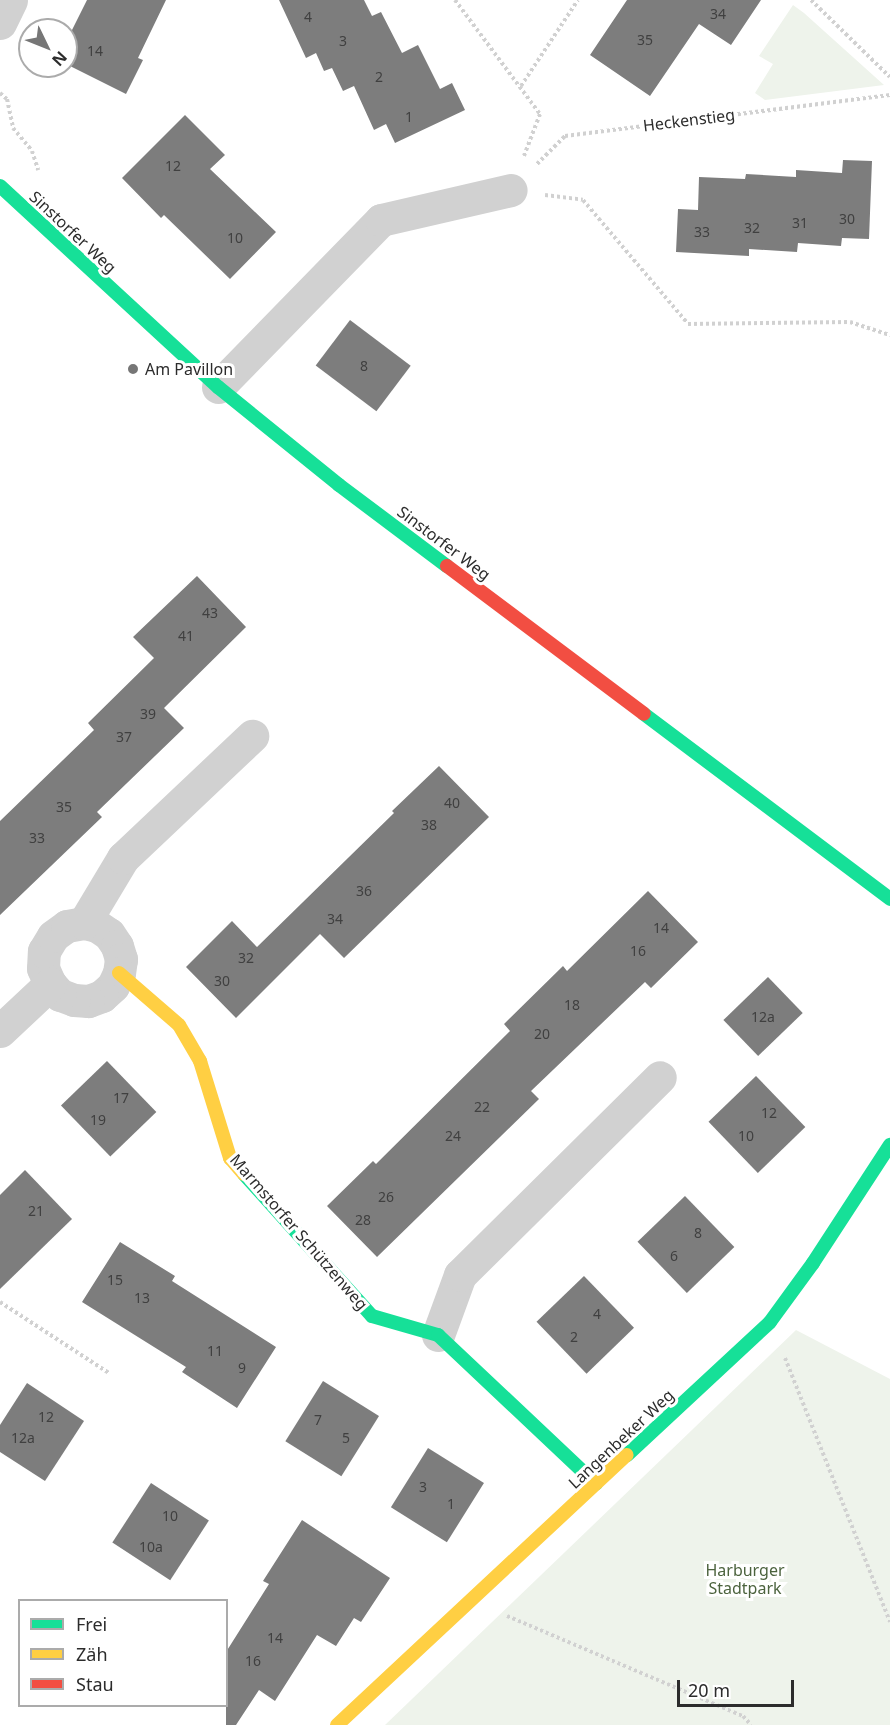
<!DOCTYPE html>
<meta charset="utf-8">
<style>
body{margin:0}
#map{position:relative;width:890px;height:1725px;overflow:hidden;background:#fff;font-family:"Noto Sans",sans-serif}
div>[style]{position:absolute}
.green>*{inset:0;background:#eef3eb}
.building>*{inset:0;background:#7d7d7d;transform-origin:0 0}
.path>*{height:4px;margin-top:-2px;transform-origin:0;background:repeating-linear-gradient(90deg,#d1d1d1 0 3px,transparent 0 6px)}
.street>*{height:33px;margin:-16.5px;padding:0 16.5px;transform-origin:16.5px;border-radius:16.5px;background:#d1d1d1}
.fast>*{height:14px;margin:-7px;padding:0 7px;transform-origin:7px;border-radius:7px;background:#16e098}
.slow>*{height:14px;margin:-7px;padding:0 7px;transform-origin:7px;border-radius:7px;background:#ffcf43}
.jam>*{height:14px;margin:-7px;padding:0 7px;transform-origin:7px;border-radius:7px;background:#f24e42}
.dots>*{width:16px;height:16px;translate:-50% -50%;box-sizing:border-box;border:3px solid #fff;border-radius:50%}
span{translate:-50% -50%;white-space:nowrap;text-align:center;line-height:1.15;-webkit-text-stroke:6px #fff;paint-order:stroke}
.number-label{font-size:14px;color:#404040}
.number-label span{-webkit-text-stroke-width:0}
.street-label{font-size:16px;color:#2c2c2c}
.poi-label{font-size:16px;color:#2c2c2c}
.left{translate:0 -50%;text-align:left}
.park-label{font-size:16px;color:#4c633e}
.legend{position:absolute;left:18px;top:1599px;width:210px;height:108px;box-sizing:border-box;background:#fff;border:2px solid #ababab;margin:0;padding:8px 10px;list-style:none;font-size:18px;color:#2c2c2c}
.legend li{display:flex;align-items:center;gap:12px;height:30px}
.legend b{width:30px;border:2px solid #ababab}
.north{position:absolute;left:18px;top:18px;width:60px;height:60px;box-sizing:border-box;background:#fff;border:2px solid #ababab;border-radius:50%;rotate:133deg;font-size:16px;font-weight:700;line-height:24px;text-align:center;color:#2c2c2c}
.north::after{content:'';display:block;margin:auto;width:21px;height:27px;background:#767676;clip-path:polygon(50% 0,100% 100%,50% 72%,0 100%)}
.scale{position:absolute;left:677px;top:1680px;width:117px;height:27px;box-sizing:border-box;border:3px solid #2c2c2c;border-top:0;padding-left:8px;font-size:18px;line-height:21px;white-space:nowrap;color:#2c2c2c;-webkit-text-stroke:4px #fff;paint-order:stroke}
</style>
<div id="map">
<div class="green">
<div style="clip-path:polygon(793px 5px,804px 13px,884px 85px,765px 100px,755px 93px,773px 64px,759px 56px)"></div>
<div style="clip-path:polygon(796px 1330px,890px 1379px,890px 1725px,385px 1725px)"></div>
</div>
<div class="building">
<div style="clip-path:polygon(87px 0,166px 0,138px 58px,143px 60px,126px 94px,66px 64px,66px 42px)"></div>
<div style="clip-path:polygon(279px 0,364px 0,372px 16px,381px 12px,402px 53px,418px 45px,440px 89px,452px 83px,465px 110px,395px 143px,386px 124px,374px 130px,354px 86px,343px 91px,332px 68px,324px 71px,316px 53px,306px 58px)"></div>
<div style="clip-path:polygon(627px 0,761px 0,731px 45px,699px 24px,650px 96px,590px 55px)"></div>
<div style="clip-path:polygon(185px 115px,225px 155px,210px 169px,276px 232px,230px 279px,164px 215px,161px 218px,122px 178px)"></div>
<div style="clip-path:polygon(843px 160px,872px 161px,869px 239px,842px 238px,841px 246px,798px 243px,797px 252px,749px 249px,749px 256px,676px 252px,678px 209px,698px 210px,699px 177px,745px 179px,746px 174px,796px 177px,796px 170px,842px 173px)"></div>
<div style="left:350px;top:320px;width:76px;height:57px;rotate:37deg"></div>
<div style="clip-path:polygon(197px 576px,246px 627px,164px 708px,184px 728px,97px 812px,102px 817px,0 915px,0 821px,94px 730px,88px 723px,154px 658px,133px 637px)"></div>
<div style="clip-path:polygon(439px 766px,489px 817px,344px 958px,320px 934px,236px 1018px,186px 967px,232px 921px,257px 947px,394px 813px,392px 811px)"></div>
<div style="clip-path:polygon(648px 891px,698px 942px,651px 988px,645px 982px,531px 1091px,539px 1099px,377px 1257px,327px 1206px,373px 1161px,376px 1164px,510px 1031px,504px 1024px,563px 966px,567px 971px)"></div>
<div style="left:768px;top:977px;width:50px;height:62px;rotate:46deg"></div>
<div style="left:107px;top:1061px;width:71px;height:64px;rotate:46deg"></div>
<div style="left:756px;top:1076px;width:71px;height:66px;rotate:46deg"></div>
<div style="clip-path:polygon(25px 1170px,72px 1219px,0 1289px,0 1195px)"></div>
<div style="left:685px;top:1196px;width:71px;height:66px;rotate:46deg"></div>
<div style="clip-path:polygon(120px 1242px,175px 1276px,172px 1281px,276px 1347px,237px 1408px,182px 1372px,186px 1367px,82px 1302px)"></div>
<div style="left:584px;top:1276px;width:72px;height:66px;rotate:46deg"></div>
<div style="left:323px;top:1381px;width:66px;height:71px;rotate:32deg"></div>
<div style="clip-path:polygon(27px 1383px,84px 1421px,45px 1481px,0 1452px,0 1425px)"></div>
<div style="left:428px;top:1448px;width:66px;height:70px;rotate:32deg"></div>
<div style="left:151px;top:1483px;width:69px;height:71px;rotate:33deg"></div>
<div style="clip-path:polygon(302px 1520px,390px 1578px,361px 1622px,354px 1618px,336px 1646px,317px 1635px,275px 1701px,259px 1690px,236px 1725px,226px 1725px,226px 1652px,269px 1584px,263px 1581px)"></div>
</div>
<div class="path">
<div style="left:455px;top:0;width:142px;rotate:53.3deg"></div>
<div style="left:540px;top:114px;width:45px;rotate:110.9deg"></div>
<div style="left:811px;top:0;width:110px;rotate:44.3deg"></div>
<div style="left:521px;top:86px;width:103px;rotate:-56.5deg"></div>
<div style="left:0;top:93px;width:9px;rotate:41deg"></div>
<div style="left:7px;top:99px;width:30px;rotate:78deg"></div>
<div style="left:13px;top:128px;width:30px;rotate:50deg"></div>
<div style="left:32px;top:151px;width:20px;rotate:72deg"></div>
<div style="left:537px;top:164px;width:40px;rotate:-45deg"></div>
<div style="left:565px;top:136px;width:328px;rotate:-7.2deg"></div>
<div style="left:545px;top:195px;width:38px;rotate:7deg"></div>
<div style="left:583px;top:200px;width:162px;rotate:49.7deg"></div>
<div style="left:688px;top:324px;width:162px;rotate:-0.7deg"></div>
<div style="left:850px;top:322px;width:42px;rotate:18deg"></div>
<div style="left:0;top:1302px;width:130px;rotate:33.1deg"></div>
<div style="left:785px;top:1358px;width:284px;rotate:68.3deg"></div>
<div style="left:507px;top:1616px;width:256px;rotate:23deg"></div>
<div style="left:743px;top:1716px;width:12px;rotate:48deg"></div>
</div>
<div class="street">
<div style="left:0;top:23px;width:25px;rotate:-64deg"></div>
<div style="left:218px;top:387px;width:233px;rotate:-45.7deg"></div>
<div style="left:381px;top:220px;width:133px;rotate:-13deg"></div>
<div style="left:84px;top:923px;width:13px;rotate:13deg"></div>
<div style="left:97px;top:926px;width:14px;rotate:34deg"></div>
<div style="left:109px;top:934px;width:14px;rotate:56deg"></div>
<div style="left:117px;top:946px;width:14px;rotate:73deg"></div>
<div style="left:121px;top:959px;width:14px;rotate:98deg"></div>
<div style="left:119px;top:973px;width:14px;rotate:115deg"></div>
<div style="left:113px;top:986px;width:15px;rotate:138deg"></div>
<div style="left:102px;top:996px;width:15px;rotate:160deg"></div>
<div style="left:88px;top:1001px;width:14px;rotate:-176deg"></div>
<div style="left:74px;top:1000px;width:15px;rotate:-160deg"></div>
<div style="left:60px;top:995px;width:15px;rotate:-132deg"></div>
<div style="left:50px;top:984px;width:17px;rotate:-114deg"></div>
<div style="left:43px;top:968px;width:17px;rotate:-87deg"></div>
<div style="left:44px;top:951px;width:17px;rotate:-59deg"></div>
<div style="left:53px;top:936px;width:17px;rotate:-36deg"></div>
<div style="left:67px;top:926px;width:17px;rotate:-10deg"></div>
<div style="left:84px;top:923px;width:76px;rotate:-59deg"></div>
<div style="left:123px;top:858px;width:178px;rotate:-43.4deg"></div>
<div style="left:0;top:1031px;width:69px;rotate:-43.2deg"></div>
<div style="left:438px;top:1335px;width:64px;rotate:-69.9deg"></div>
<div style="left:460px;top:1275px;width:281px;rotate:-44.7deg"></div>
</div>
<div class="fast">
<div style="left:0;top:186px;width:297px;rotate:42.7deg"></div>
<div style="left:218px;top:387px;width:156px;rotate:39deg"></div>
<div style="left:339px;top:485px;width:135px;rotate:36.9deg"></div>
<div style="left:644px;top:714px;width:308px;rotate:36.9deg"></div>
<div style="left:244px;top:1174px;width:191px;rotate:48deg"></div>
<div style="left:372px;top:1316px;width:69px;rotate:16.1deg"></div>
<div style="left:438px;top:1335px;width:217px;rotate:43.3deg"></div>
<div style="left:627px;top:1455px;width:195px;rotate:-42.9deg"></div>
<div style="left:770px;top:1322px;width:73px;rotate:-53.9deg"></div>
<div style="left:813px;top:1263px;width:141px;rotate:-56.9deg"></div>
</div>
<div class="slow">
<div style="left:119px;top:973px;width:79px;rotate:40.9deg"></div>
<div style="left:179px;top:1025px;width:42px;rotate:59.7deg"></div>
<div style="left:200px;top:1061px;width:102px;rotate:72.8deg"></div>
<div style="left:230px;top:1158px;width:21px;rotate:49deg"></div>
<div style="left:337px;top:1725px;width:396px;rotate:-43deg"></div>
</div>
<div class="jam">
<div style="left:447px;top:566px;width:246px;rotate:36.9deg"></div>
</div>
<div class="dots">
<div style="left:133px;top:369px;background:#767676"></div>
</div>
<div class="number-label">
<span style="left:718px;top:14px">34</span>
<span style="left:308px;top:17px">4</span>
<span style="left:645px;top:40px">35</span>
<span style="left:343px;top:41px">3</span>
<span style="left:95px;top:51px">14</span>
<span style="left:379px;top:77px">2</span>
<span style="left:409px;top:117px">1</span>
<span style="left:173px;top:166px">12</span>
<span style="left:847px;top:219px">30</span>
<span style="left:800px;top:223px">31</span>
<span style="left:752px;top:228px">32</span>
<span style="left:702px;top:232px">33</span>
<span style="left:235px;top:238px">10</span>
<span style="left:364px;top:366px">8</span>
<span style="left:210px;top:613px">43</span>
<span style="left:186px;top:636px">41</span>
<span style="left:148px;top:714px">39</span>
<span style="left:124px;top:737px">37</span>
<span style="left:452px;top:803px">40</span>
<span style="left:64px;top:807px">35</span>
<span style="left:429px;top:825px">38</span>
<span style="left:37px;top:838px">33</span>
<span style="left:364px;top:891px">36</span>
<span style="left:335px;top:919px">34</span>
<span style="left:661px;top:928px">14</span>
<span style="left:638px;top:951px">16</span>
<span style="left:246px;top:958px">32</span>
<span style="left:222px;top:981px">30</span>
<span style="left:572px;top:1005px">18</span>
<span style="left:763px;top:1017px">12a</span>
<span style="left:542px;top:1034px">20</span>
<span style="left:121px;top:1098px">17</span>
<span style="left:482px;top:1107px">22</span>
<span style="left:769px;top:1113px">12</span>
<span style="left:98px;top:1120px">19</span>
<span style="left:453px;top:1136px">24</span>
<span style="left:746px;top:1136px">10</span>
<span style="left:386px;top:1197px">26</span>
<span style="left:36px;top:1211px">21</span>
<span style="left:363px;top:1220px">28</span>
<span style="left:698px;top:1233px">8</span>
<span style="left:674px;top:1256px">6</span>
<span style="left:115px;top:1280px">15</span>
<span style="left:142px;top:1298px">13</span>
<span style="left:597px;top:1314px">4</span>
<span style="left:574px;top:1337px">2</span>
<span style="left:215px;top:1351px">11</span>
<span style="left:242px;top:1368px">9</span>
<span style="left:46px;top:1417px">12</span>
<span style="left:318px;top:1420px">7</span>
<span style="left:23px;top:1438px">12a</span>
<span style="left:346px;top:1438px">5</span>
<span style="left:423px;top:1487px">3</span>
<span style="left:451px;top:1504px">1</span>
<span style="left:170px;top:1516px">10</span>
<span style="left:151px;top:1547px">10a</span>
<span style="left:275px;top:1638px">14</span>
<span style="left:253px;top:1661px">16</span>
</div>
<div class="street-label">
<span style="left:689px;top:120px;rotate:-7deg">Heckenstieg</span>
<span style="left:73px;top:232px;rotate:43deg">Sinstorfer Weg</span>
<span style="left:444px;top:543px;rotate:37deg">Sinstorfer Weg</span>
<span style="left:299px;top:1232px;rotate:49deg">Marmstorfer Schützenweg</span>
<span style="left:621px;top:1439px;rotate:-43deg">Langenbeker Weg</span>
</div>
<div class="poi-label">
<span class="left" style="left:145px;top:369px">Am Pavillon</span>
</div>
<div class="park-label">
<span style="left:745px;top:1579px">Harburger<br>Stadtpark</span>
</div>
<ul class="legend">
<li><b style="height:8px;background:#16e098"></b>Frei</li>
<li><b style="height:8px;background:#ffcf43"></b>Zäh</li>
<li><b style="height:8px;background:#f24e42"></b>Stau</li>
</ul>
<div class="north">N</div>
<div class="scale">20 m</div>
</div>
